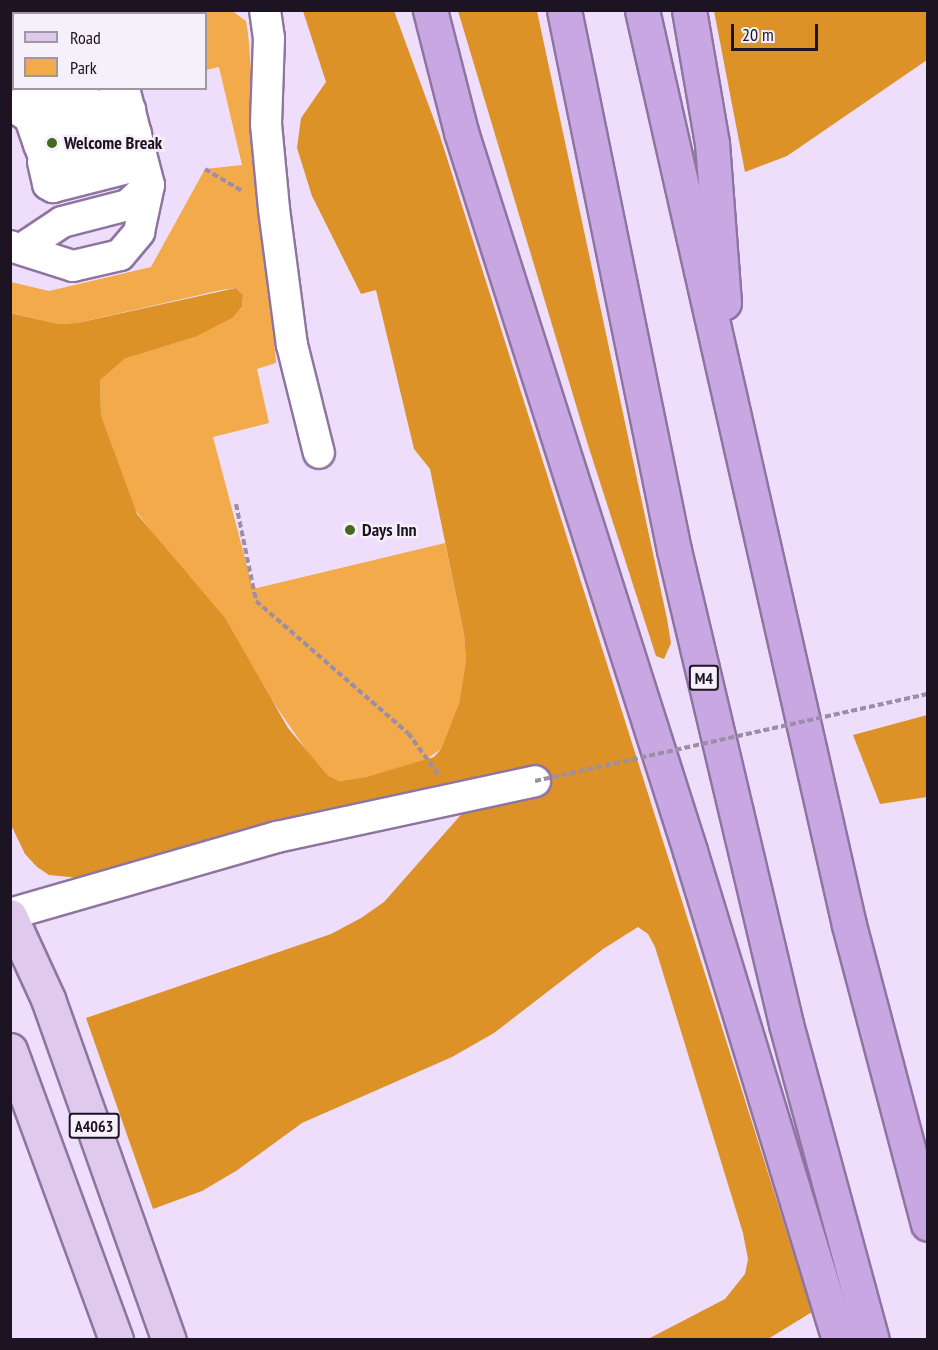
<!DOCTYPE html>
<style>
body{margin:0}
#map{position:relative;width:938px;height:1350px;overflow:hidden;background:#eedefb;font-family:"PT Sans Narrow",sans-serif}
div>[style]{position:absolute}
.green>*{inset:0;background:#f2aa4a}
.forest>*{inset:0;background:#dc9227}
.path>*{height:4px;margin-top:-2px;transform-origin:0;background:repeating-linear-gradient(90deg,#9b8ea6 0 6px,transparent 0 9px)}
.roads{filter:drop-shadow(2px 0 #8e75a1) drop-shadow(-2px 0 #8e75a1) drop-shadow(0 2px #8e75a1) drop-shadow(0 -2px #8e75a1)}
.minor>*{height:30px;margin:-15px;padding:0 15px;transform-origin:15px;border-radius:15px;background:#fff}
.major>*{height:33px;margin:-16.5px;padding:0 16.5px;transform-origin:16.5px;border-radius:16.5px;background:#dfcaee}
.highway>*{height:33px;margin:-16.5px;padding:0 16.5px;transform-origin:16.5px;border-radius:16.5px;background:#c9a7e3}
.path-bridge>*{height:4px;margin-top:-2px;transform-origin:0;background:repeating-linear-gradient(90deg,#9b8ea6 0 6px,transparent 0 9px)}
.dots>*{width:16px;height:16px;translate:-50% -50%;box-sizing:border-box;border:3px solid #f5f0f9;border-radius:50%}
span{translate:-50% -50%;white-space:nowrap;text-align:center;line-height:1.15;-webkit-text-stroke:5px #f5f0f9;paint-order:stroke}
.shield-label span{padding:2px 4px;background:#f5f0f9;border:2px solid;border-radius:4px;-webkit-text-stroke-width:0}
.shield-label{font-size:16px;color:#1c1323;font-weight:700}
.poi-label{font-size:18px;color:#1c1323;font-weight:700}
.left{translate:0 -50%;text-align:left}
.frame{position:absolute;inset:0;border:12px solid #1c1323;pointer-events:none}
.legend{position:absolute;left:12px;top:12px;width:195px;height:78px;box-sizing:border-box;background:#f5f0f9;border:2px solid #9e98a3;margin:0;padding:8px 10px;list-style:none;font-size:18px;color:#1c1323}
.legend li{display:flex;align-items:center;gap:12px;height:30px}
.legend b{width:30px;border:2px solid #9e98a3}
.scale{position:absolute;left:731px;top:24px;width:87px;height:27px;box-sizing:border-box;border:3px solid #1c1323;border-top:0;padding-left:8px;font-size:18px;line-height:21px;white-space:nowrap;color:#1c1323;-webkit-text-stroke:4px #f5f0f9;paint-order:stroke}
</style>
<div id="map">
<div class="green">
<div style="clip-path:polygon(11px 10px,77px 10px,77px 11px,14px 14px,11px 29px)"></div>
<div style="clip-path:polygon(231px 10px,246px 21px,248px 33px,276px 363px,257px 369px,269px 423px,213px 437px,253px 589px,445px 543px,464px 634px,466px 660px,459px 703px,441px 749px,424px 761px,366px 777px,339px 781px,328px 777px,311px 757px,185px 574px,135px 510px,101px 415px,100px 380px,109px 369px,124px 359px,195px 337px,242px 308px,243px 295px,236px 288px,221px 290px,77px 323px,59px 324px,11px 313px,11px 282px,49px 291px,151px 267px,205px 169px,242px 165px,219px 67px,206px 70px,206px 14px,181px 13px)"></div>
<div style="clip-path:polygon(93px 11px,147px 11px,146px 14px)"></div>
</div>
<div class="forest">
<div style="clip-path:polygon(303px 11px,394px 11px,440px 136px,812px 1312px,768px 1339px,648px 1339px,725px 1299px,745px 1274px,748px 1259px,743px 1233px,655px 947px,648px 934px,638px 927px,603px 949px,494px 1033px,452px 1057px,302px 1123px,236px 1171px,202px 1191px,153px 1209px,86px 1018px,331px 934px,361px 918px,384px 902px,466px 809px,348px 807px,79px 878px,49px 875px,37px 867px,25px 854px,10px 823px,10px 313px,59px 324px,77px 323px,236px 288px,243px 295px,242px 307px,232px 318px,195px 337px,124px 359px,100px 380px,101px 415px,137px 514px,225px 618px,288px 728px,328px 776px,339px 781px,366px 777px,434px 757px,441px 749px,459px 703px,466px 660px,464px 634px,430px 469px,414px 449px,376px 290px,361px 294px,312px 196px,297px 148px,301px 118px,326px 82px)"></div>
<div style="clip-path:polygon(458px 11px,537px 11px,667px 619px,671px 643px,664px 659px,656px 656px,588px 445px)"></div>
<div style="clip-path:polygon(714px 11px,927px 11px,927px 60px,787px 156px,745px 172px)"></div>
<div style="clip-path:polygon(927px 715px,927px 797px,880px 804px,853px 735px)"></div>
</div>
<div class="path">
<div style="left:10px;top:13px;width:3px;rotate:-72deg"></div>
<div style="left:10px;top:40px;width:8px;rotate:60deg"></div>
<div style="left:205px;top:169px;width:43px;rotate:30.7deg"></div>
<div style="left:236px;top:504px;width:99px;rotate:78.3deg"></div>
<div style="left:256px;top:601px;width:201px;rotate:41deg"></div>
<div style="left:408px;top:733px;width:51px;rotate:53.8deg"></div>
</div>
<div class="roads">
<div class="minor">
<div style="left:265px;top:10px;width:28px;rotate:82deg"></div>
<div style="left:269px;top:38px;width:86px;rotate:92deg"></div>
<div style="left:266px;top:124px;width:85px;rotate:84.6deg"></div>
<div style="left:274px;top:209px;width:137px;rotate:82.5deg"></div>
<div style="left:292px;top:345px;width:111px;rotate:76deg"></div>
<div style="left:163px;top:14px;width:4px;rotate:-63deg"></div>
<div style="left:12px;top:106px;width:31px;rotate:33deg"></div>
<div style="left:38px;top:123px;width:79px;rotate:-15.4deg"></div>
<div style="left:114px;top:102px;width:16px;rotate:-52deg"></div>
<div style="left:12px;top:106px;width:74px;rotate:-14deg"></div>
<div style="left:31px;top:121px;width:21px;rotate:71deg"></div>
<div style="left:38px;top:141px;width:5px;rotate:22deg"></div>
<div style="left:43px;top:143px;width:80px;rotate:-13.7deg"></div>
<div style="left:121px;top:124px;width:17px;rotate:-57deg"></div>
<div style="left:39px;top:145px;width:22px;rotate:66deg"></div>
<div style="left:48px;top:165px;width:80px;rotate:-13.7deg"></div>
<div style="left:126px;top:146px;width:16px;rotate:-52deg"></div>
<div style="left:43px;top:162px;width:23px;rotate:77deg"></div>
<div style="left:48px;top:184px;width:6px;rotate:31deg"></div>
<div style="left:53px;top:187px;width:81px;rotate:-14.4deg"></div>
<div style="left:131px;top:167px;width:17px;rotate:-54deg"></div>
<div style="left:10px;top:246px;width:66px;rotate:17.6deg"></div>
<div style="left:73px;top:266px;width:48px;rotate:-13.2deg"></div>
<div style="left:120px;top:255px;width:30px;rotate:-50deg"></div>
<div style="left:139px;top:232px;width:48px;rotate:-78deg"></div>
<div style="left:149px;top:185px;width:100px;rotate:-104.5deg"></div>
<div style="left:23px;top:248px;width:47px;rotate:-33.7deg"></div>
<div style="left:62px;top:222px;width:68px;rotate:-14.4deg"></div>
<div style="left:128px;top:205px;width:29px;rotate:-44deg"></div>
<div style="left:10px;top:914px;width:278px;rotate:-16.1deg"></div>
<div style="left:277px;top:837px;width:264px;rotate:-12.2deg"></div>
</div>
<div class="major">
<div style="left:10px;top:916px;width:91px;rotate:65.4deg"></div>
<div style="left:48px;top:999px;width:362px;rotate:70.5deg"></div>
<div style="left:10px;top:1050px;width:309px;rotate:69.9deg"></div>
</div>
<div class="highway">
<div style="left:430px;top:10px;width:126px;rotate:75.7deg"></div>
<div style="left:461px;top:132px;width:755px;rotate:72.33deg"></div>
<div style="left:690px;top:851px;width:511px;rotate:73.05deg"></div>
<div style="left:564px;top:10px;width:551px;rotate:78.49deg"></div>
<div style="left:674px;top:550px;width:487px;rotate:76.7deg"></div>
<div style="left:786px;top:1024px;width:327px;rotate:74.8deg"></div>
<div style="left:642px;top:10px;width:938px;rotate:77.25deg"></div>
<div style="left:849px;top:925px;width:309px;rotate:75.2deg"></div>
<div style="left:689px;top:10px;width:135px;rotate:80.2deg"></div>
<div style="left:712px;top:143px;width:160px;rotate:85.7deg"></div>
</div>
</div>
<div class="path-bridge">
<div style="left:535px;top:781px;width:403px;rotate:-12.5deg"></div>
</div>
<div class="dots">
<div style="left:52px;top:143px;background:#47681f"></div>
<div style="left:350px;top:530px;background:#47681f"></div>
</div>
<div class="shield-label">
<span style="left:704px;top:678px">M4</span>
<span style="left:94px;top:1126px">A4063</span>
</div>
<div class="poi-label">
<span class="left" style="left:64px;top:143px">Welcome Break</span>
<span class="left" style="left:362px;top:530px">Days Inn</span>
</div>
<div class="frame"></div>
<ul class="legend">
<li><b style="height:8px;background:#dfcaee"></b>Road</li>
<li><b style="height:16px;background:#f2aa4a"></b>Park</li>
</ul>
<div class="scale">20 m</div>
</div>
